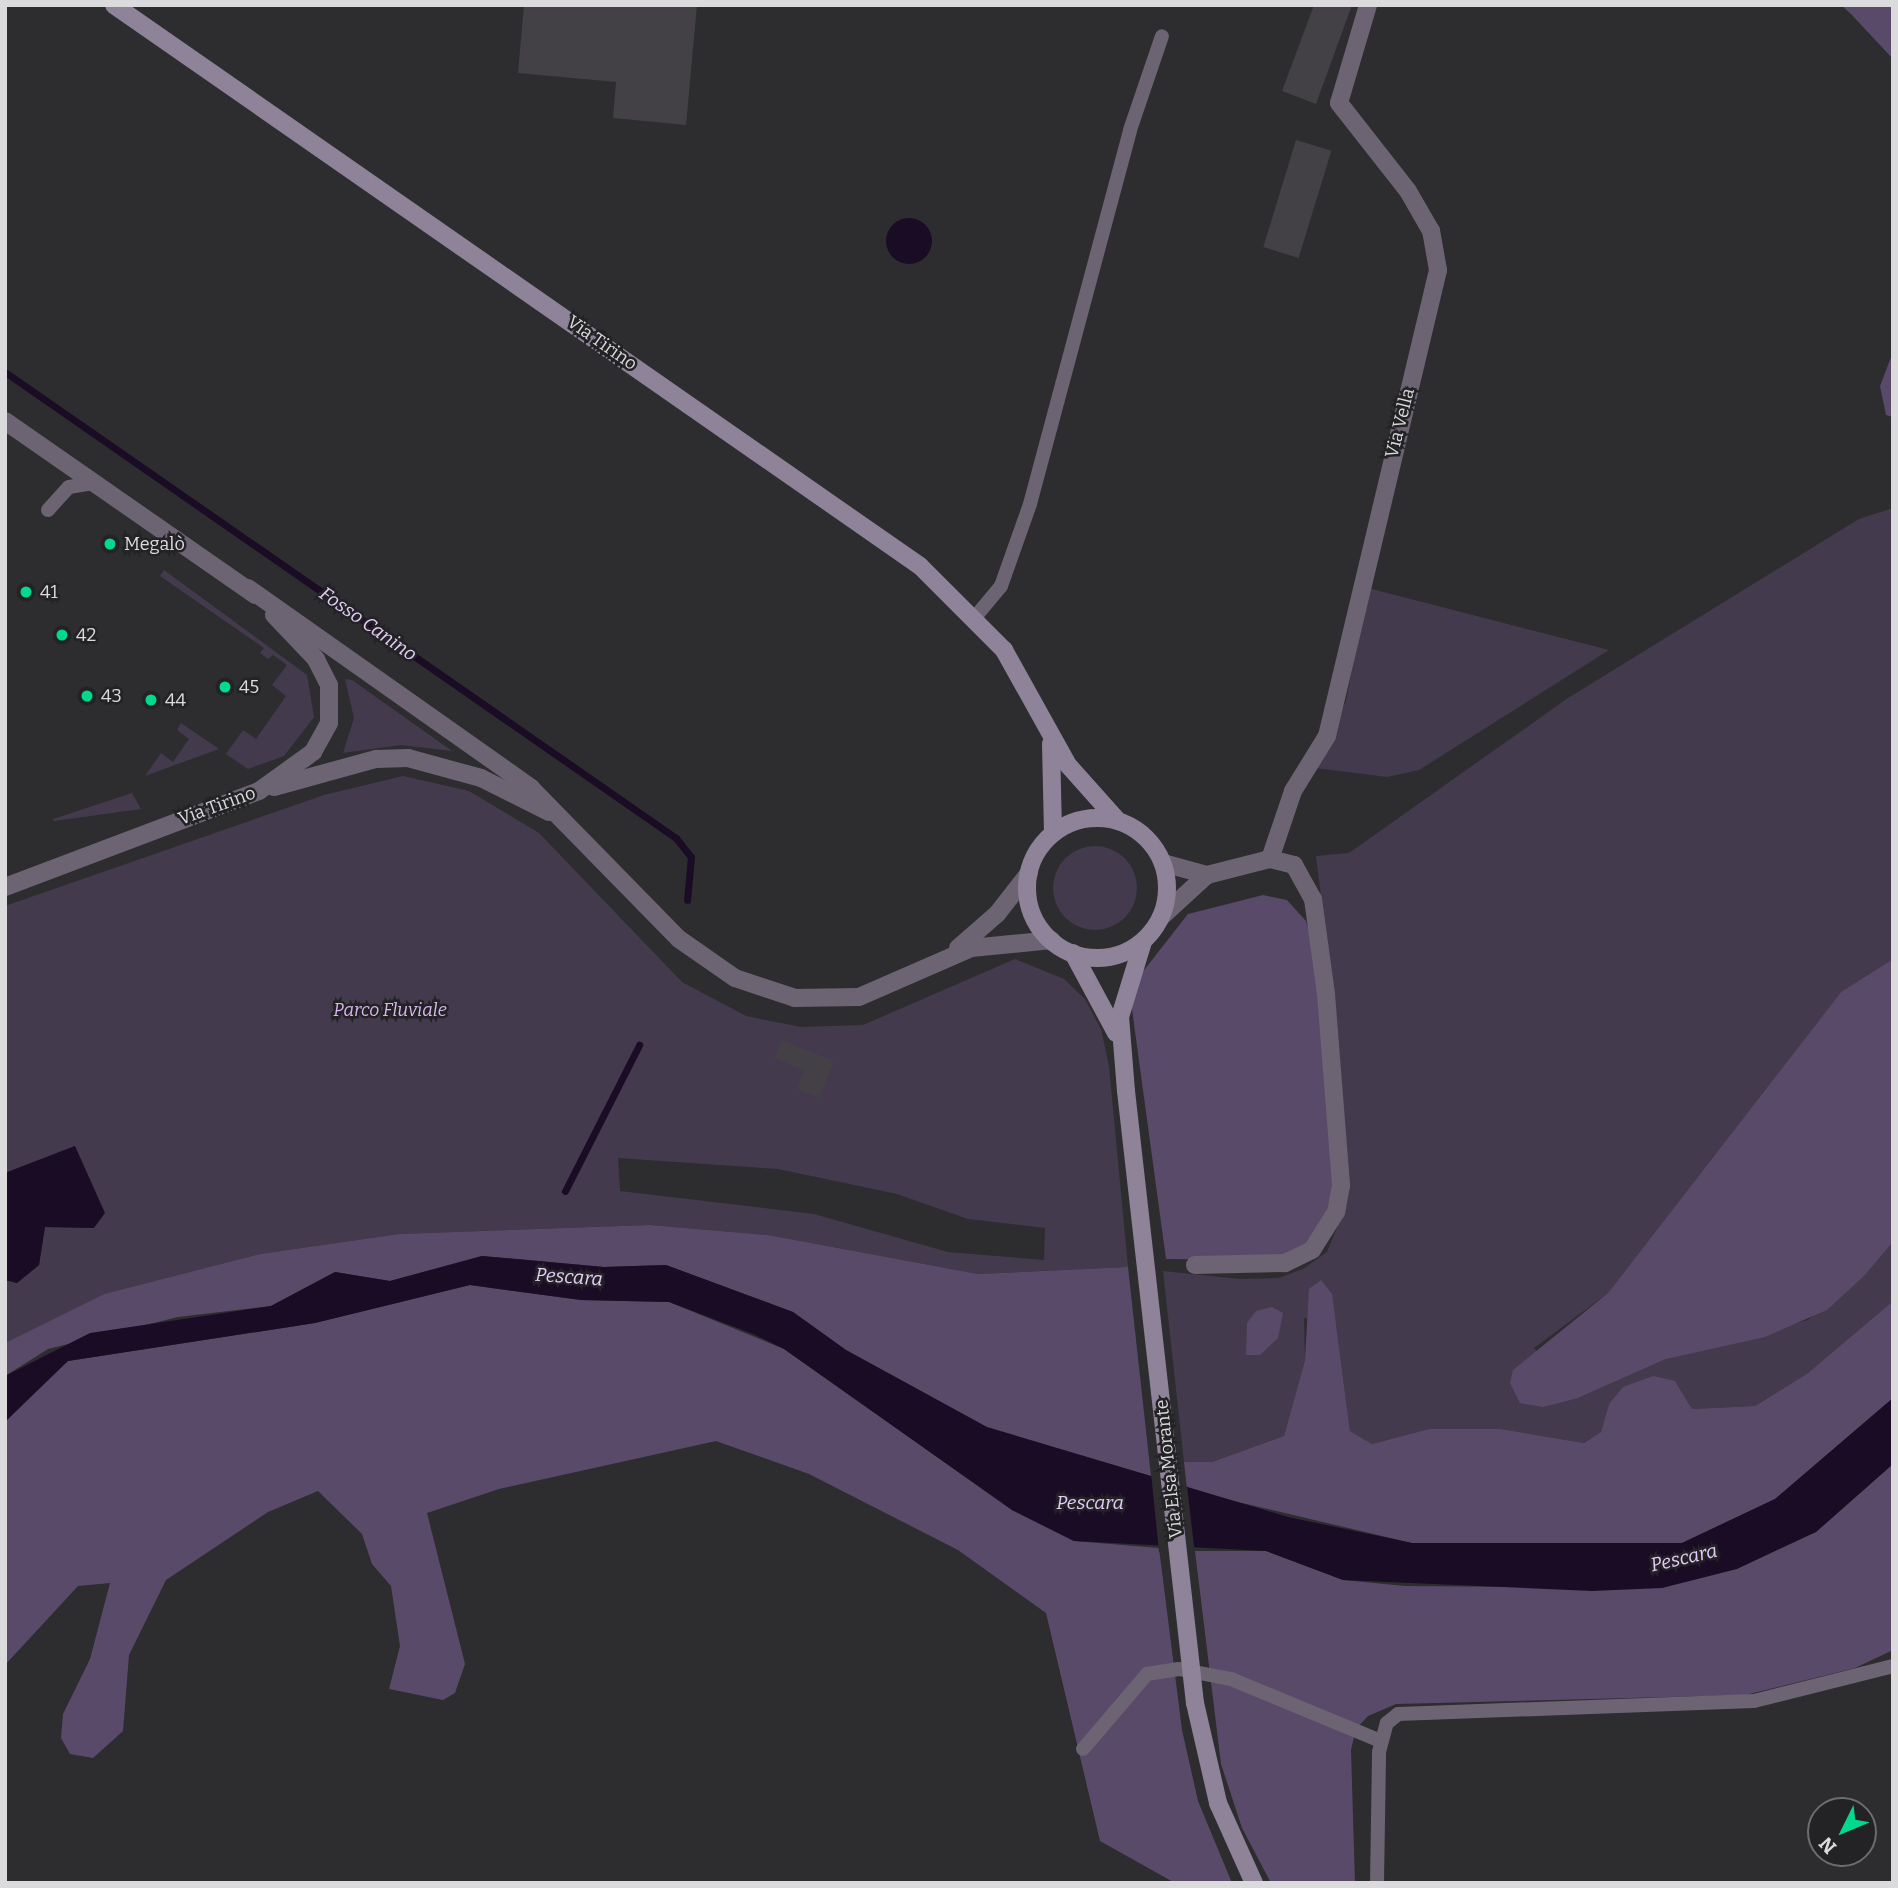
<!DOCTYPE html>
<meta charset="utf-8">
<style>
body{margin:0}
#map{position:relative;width:1898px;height:1888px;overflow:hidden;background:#2d2c2f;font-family:Bitter,serif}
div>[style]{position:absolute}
.green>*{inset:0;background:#443a4e}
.round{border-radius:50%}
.forest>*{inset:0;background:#5a4a69}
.water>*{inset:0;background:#1b0c26}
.pier>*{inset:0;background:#2d2c2f}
.stream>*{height:7px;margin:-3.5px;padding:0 3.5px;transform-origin:3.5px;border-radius:3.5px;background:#1b0c26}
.building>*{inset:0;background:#434145;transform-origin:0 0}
.service>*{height:14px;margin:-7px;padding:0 7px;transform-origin:7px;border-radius:7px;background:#6c6473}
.minor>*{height:18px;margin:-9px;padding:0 9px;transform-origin:9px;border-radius:9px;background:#6c6473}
.tertiary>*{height:18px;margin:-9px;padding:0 9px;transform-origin:9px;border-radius:9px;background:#6c6473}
.secondary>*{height:18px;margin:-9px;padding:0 9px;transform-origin:9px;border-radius:9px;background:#8f839a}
.secondary>.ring{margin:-9px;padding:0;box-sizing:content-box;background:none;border:18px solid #8f839a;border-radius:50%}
.secondary-bridge>*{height:18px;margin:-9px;padding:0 9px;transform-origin:9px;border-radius:9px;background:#8f839a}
.dots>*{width:19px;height:19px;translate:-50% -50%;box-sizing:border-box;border:4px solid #232225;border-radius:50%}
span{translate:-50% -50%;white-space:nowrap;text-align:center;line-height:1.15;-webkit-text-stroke:5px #232225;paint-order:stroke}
.street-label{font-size:18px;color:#dbdadc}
.poi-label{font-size:18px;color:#dbdadc}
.left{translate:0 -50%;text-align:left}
.park-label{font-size:18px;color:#d6b7f0;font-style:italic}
.water-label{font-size:19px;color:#e5ccfb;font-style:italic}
.frame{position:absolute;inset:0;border:7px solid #dbdadc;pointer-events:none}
.north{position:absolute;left:1807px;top:1797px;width:70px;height:70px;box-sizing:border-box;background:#232225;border:2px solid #6d6c6e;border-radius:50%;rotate:227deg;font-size:19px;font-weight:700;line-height:28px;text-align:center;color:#dbdadc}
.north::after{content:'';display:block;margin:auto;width:24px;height:32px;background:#01d98c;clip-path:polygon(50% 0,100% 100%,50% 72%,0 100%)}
</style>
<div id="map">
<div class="green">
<div style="clip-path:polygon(1893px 508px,1893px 959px,1841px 992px,1608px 1293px,1534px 1348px,1578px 1398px,1666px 1359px,1808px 1320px,1865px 1275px,1893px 1242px,1893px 1301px,1808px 1373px,1755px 1406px,1692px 1409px,1675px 1381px,1609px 1404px,1601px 1432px,1584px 1443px,1501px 1429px,1429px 1429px,1372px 1444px,1350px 1431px,1336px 1325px,1304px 1318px,1305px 1360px,1284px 1436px,1212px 1462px,1184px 1462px,1163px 1271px,1240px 1279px,1279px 1278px,1303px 1269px,1327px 1252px,1347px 1203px,1333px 993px,1316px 856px,1349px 853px,1568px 698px,1859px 519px)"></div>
<div style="clip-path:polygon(164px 570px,307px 675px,314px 717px,284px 756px,248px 769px,226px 754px,243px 730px,256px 739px,286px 696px,272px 685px,287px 665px,273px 655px,268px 659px,260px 653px,264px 648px,160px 576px)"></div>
<div style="clip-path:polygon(1368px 588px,1609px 650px,1419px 770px,1387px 777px,1315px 768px,1346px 701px)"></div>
<div style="clip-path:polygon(345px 679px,352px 680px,452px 751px,401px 745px,343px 753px,354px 718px)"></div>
<div style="clip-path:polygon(181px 723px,219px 749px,145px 776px,161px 753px,173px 762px,189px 739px,177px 730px)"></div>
<div style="clip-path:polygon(evenodd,403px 776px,469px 791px,539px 833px,682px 982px,746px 1016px,801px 1027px,863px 1025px,1015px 959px,1064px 979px,1085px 999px,1101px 1029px,1109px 1066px,1128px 1267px,978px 1274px,768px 1235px,650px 1225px,399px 1234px,260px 1254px,104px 1294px,5px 1343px,5px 1280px,17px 1283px,39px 1265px,45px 1227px,94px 1228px,75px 1146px,5px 1173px,5px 906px,324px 795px,403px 776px,618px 1158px,778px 1169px,897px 1194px,968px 1219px,1045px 1228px,1044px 1260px,948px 1252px,814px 1214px,620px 1191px,618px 1158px)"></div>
<div style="clip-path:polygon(132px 793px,141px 809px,54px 821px,53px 819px)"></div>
<div class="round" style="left:1053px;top:846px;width:84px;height:84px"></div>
</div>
<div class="forest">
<div style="clip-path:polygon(1841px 5px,1893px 5px,1893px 59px,1851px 14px)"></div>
<div style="clip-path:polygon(1893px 352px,1893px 417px,1886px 415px,1880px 386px)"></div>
<div style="clip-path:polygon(1263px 895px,1287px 900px,1306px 921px,1313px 944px,1335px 1193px,1321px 1225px,1304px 1245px,1273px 1260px,1166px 1259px,1131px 1002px,1141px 974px,1188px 914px)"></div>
<div style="clip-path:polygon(1893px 959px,1893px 1242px,1865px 1275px,1827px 1310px,1765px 1337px,1666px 1359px,1578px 1398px,1543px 1407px,1520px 1403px,1510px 1383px,1513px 1370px,1608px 1293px,1841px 992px)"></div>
<div style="clip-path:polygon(650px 1225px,768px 1235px,978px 1274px,1128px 1267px,1151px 1476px,986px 1427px,846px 1350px,793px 1312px,666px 1265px,604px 1267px,482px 1256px,390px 1281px,335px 1272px,271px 1306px,178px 1317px,48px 1349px,5px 1376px,5px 1343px,104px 1294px,260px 1254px,399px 1234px)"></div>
<div style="clip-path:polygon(1321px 1280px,1332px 1294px,1350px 1431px,1372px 1444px,1429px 1429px,1501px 1429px,1584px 1443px,1601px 1432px,1609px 1404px,1623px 1387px,1653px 1376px,1675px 1381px,1692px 1409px,1755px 1406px,1808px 1373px,1893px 1301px,1893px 1398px,1775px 1499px,1682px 1543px,1412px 1543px,1187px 1490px,1184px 1462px,1212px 1462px,1284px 1436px,1305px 1360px,1309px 1289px)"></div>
<div style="clip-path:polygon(470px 1285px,581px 1300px,669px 1302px,784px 1349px,1012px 1510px,1074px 1541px,1159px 1548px,1182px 1730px,1198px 1801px,1232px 1883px,1175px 1883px,1100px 1841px,1046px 1613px,958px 1550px,809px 1474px,716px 1441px,499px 1489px,427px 1513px,465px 1664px,455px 1693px,443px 1700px,389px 1689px,400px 1646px,391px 1586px,372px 1564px,362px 1534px,318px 1491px,268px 1512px,166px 1580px,129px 1655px,123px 1731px,93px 1758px,70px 1754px,61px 1738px,63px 1714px,90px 1659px,110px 1583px,78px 1586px,5px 1665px,5px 1422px,18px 1406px,68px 1361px,315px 1323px)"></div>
<div style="clip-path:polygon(1272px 1307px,1283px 1313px,1278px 1338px,1260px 1355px,1246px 1355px,1247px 1323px,1256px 1311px)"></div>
<div style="clip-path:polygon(1893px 1464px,1893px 1650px,1855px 1668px,1745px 1695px,1396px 1704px,1368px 1716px,1356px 1729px,1351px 1750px,1355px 1883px,1271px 1883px,1242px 1828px,1221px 1764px,1195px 1551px,1266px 1551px,1343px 1580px,1405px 1586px,1662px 1588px,1816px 1532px)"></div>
</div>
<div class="water">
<div class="round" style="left:886px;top:218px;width:46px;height:46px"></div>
<div style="clip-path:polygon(75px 1146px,105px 1213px,94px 1228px,45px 1227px,39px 1265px,17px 1283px,5px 1280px,5px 1173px)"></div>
<div style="clip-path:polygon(482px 1256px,604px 1267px,666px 1265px,793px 1312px,846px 1350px,987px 1427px,1288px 1517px,1412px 1543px,1682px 1543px,1775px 1499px,1893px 1398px,1893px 1464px,1816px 1532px,1737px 1569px,1662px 1588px,1592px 1591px,1343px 1580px,1266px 1551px,1074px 1541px,1012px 1510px,784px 1349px,753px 1334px,669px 1302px,581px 1300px,470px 1285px,315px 1323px,68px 1361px,5px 1422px,5px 1376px,90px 1333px,271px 1306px,335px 1272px,390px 1281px)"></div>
</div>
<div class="pier">
<div style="clip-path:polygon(1151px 1473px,1187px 1486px,1195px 1554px,1159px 1552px)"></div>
</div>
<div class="stream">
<div style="left:5px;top:372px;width:817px;rotate:34.78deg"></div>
<div style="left:676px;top:838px;width:24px;rotate:52deg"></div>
<div style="left:691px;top:857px;width:43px;rotate:95.3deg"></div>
<div style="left:565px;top:1191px;width:164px;rotate:-63.1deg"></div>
</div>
<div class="building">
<div style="clip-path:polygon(524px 5px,697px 5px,686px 125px,613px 118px,616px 82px,518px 73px)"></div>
<div style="clip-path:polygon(1314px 5px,1352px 5px,1316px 104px,1282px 91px)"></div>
<div style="left:1296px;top:140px;width:37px;height:112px;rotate:17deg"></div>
<div style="clip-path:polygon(781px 1040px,834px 1061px,819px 1098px,797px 1089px,804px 1070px,774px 1058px)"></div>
</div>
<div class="service">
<div style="left:48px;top:510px;width:31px;rotate:-48deg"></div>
<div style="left:69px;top:487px;width:26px;rotate:-9deg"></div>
<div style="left:976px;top:616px;width:39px;rotate:-50deg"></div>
<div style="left:1001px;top:586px;width:87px;rotate:-70.5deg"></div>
<div style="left:1030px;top:504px;width:387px;rotate:-75deg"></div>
<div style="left:1130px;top:130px;width:99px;rotate:-71.2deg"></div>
<div style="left:1083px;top:1749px;width:99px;rotate:-49.5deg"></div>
<div style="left:1147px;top:1674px;width:32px;rotate:-9deg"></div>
<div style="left:1179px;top:1669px;width:53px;rotate:10.9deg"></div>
<div style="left:1231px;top:1679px;width:162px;rotate:22.5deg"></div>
<div style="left:1377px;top:1883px;width:131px;rotate:-89.1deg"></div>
<div style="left:1379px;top:1752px;width:30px;rotate:-75deg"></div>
<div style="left:1387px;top:1723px;width:14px;rotate:-39deg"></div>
<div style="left:1398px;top:1714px;width:356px;rotate:-2.1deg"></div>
<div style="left:1754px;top:1701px;width:143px;rotate:-14.1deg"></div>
</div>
<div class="minor">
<div style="left:1270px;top:859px;width:72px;rotate:-71.3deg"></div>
<div style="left:1293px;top:791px;width:65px;rotate:-58.3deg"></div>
<div style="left:1327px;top:736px;width:479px;rotate:-76.6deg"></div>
<div style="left:1438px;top:270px;width:40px;rotate:-100deg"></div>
<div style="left:1431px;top:231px;width:46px;rotate:-119.9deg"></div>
<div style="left:1408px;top:191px;width:112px;rotate:-128.1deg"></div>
<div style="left:1339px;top:103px;width:102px;rotate:-73.5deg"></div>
<div style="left:1163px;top:863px;width:46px;rotate:15.3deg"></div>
<div style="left:1207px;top:875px;width:65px;rotate:-14.3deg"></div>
<div style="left:1270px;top:859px;width:25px;rotate:14deg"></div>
<div style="left:1294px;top:865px;width:39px;rotate:61deg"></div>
<div style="left:1313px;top:899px;width:96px;rotate:82.2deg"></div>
<div style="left:1326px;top:994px;width:192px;rotate:85.5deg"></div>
<div style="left:1341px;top:1185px;width:27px;rotate:100deg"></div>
<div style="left:1336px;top:1212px;width:45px;rotate:122.3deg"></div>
<div style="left:1312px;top:1250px;width:30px;rotate:154deg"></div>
<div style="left:1285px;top:1263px;width:90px;rotate:178.7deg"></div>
<div style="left:1161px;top:917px;width:62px;rotate:-42.4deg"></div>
</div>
<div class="tertiary">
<div style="left:5px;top:421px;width:305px;rotate:34.8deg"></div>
<div style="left:248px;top:588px;width:347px;rotate:35.2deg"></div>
<div style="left:531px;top:788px;width:211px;rotate:45.6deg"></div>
<div style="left:679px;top:939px;width:68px;rotate:34.9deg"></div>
<div style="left:735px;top:978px;width:63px;rotate:18.4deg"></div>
<div style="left:795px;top:998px;width:64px;rotate:-0.9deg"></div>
<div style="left:859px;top:997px;width:122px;rotate:-23.6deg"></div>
<div style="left:971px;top:948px;width:81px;rotate:-5.6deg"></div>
<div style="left:274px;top:787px;width:106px;rotate:-15.4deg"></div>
<div style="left:376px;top:759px;width:32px;rotate:-2deg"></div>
<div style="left:408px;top:758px;width:76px;rotate:15.3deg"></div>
<div style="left:481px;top:778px;width:76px;rotate:26.6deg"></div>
<div style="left:5px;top:887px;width:272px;rotate:-20.7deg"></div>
<div style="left:259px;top:791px;width:67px;rotate:-35.8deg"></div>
<div style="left:313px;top:752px;width:33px;rotate:-61deg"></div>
<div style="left:329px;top:723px;width:38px;rotate:-90deg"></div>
<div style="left:329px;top:685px;width:29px;rotate:-117deg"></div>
<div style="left:316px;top:659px;width:61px;rotate:-133.7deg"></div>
<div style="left:958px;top:948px;width:52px;rotate:-41.1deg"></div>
<div style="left:997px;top:914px;width:52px;rotate:-52deg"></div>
</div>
<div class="secondary">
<div style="left:114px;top:5px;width:982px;rotate:34.84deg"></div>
<div style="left:920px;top:566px;width:119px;rotate:45deg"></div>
<div style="left:1004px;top:650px;width:132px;rotate:60.9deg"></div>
<div style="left:1068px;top:765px;width:75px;rotate:48.2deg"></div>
<div style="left:1051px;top:744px;width:89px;rotate:88.7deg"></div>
<div class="ring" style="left:1027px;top:818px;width:122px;height:122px"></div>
<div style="left:1073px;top:953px;width:91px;rotate:61.7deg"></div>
<div style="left:1126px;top:1091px;width:74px;rotate:-94.6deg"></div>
<div style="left:1120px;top:1017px;width:78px;rotate:-73deg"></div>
<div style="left:1195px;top:1703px;width:103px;rotate:77deg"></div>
<div style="left:1218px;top:1803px;width:88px;rotate:65.8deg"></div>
</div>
<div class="secondary-bridge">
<div style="left:1126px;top:1091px;width:616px;rotate:83.57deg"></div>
</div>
<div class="dots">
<div style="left:110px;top:544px;background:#01d98c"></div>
<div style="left:26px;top:592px;background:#01d98c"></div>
<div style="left:62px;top:635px;background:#01d98c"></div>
<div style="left:225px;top:687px;background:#01d98c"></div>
<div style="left:87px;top:696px;background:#01d98c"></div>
<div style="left:151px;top:700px;background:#01d98c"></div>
</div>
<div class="street-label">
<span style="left:602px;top:343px;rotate:35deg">Via Tirino</span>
<span style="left:1400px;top:423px;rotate:-76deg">Via Vella</span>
<span style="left:217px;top:806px;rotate:-20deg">Via Tirino</span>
<span style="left:1169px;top:1469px;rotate:-96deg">Via Elsa Morante</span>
</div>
<div class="poi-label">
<span class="left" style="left:124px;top:544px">Megalò</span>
<span class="left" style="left:40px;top:592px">41</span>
<span class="left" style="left:76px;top:635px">42</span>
<span class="left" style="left:239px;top:687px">45</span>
<span class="left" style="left:101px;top:696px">43</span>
<span class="left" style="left:165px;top:700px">44</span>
</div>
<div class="park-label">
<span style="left:390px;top:1010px">Parco Fluviale</span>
</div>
<div class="water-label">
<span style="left:368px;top:624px;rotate:35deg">Fosso Canino</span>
<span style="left:569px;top:1277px;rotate:4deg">Pescara</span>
<span style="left:1090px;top:1503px">Pescara</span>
<span style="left:1684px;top:1558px;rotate:-13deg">Pescara</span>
</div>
<div class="frame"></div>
<div class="north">N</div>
</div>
